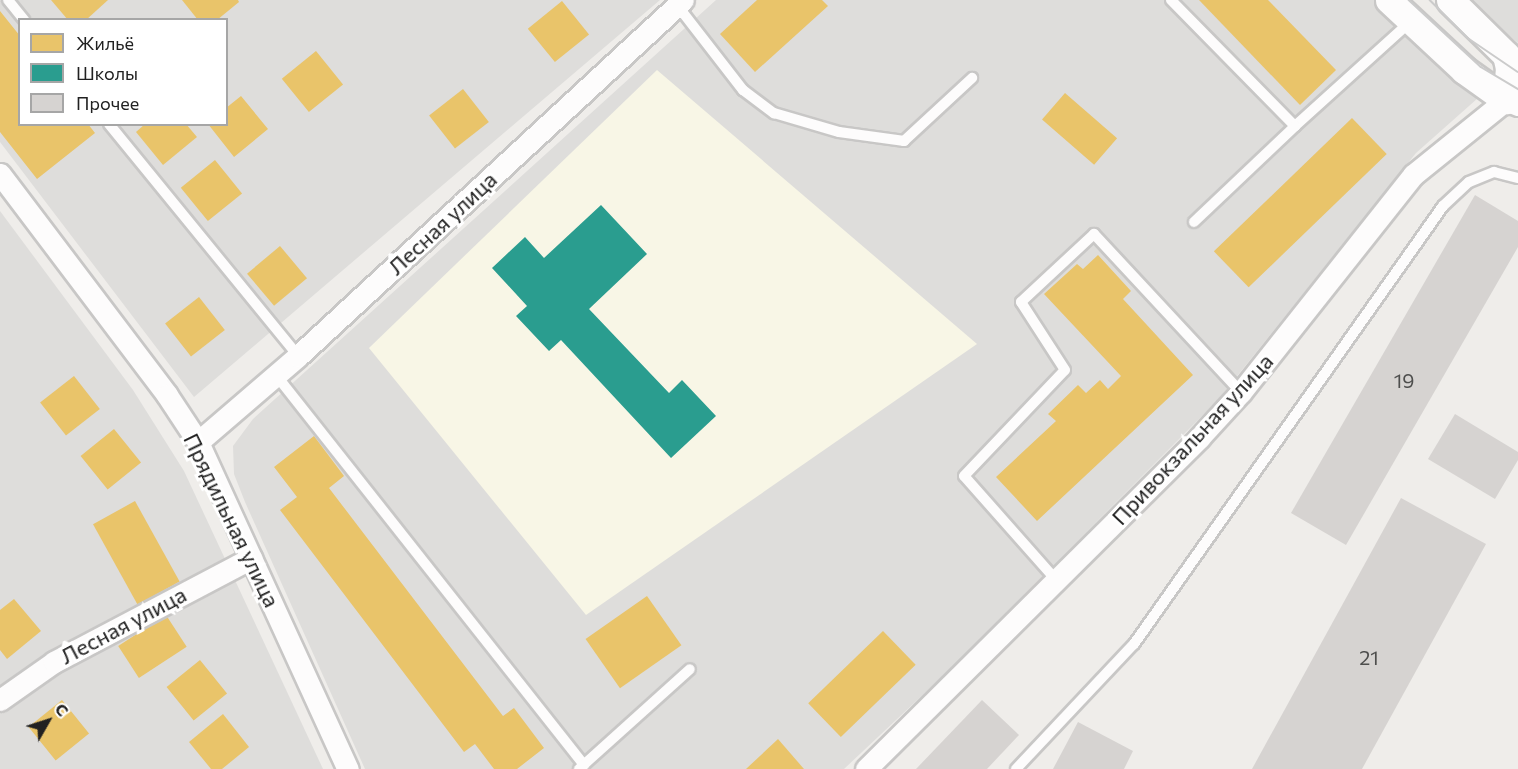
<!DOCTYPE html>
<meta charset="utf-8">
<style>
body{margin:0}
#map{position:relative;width:1518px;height:769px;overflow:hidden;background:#efedea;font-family:Commissioner,sans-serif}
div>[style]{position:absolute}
.residential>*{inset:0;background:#dedddb}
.education>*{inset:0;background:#f8f6e6}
.homes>*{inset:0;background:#e9c46a;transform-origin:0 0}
.schools>*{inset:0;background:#2a9d8f}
.building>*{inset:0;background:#d6d3d1}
.roads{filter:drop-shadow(2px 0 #c8c7c6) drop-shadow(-2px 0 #c8c7c6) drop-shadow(0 2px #c8c7c6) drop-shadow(0 -2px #c8c7c6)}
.service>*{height:10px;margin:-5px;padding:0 5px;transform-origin:5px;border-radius:5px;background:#fdfcfc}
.minor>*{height:21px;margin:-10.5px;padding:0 10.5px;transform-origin:10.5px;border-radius:10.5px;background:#fdfcfc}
.tertiary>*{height:27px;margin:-13.5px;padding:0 13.5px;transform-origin:13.5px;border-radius:13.5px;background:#fdfcfc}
.tram>*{height:1.5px;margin:-0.75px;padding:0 0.75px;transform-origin:0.75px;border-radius:0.75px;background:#cbcbcb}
span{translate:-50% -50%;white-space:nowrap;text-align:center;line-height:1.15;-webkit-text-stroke:6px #fff;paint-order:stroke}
.number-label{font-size:20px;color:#4e4e4d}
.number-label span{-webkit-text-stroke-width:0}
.street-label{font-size:22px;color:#212121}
.legend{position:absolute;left:18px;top:18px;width:210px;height:108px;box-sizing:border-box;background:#fff;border:2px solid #a6a6a6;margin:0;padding:8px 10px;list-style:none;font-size:18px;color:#212121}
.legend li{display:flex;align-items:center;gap:12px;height:30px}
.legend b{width:30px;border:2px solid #a6a6a6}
.north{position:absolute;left:18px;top:691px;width:60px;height:60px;-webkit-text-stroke:4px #fff;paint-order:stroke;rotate:51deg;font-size:16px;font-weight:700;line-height:24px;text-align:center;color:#212121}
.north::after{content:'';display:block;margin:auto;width:21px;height:27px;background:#212121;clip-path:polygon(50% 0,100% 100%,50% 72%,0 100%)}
</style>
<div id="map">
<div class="residential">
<div style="clip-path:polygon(evenodd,0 0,660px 0,194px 397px,0 142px,0 0,20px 20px,226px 20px,226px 124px,20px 124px,20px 20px)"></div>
<div style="clip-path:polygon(716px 0,1378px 0,1478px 98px,1416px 153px,1217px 401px,947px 672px,844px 769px,365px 769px,245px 502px,234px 474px,233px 446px,253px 419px)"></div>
<div style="clip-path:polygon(1468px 0,1518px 0,1518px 43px,1483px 15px)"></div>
<div style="clip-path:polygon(0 211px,133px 390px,184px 471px,323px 769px,0 769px)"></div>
</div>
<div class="education">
<div style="clip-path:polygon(657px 70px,977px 344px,586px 615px,369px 348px)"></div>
</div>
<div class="homes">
<div style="clip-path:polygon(51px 0,108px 0,86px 20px,68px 20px)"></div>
<div style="clip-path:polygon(182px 0,238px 0,239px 2px,217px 20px,198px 20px)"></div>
<div style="clip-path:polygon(757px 0,822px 0,828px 6px,755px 72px,720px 34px)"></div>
<div style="clip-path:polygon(1199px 0,1268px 0,1336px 70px,1300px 105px)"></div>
<div style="left:562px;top:1px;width:43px;height:44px;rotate:51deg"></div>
<div style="clip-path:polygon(0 11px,20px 36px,20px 124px,88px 124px,95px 133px,37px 179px,0 132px)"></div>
<div style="left:316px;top:51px;width:43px;height:44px;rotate:51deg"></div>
<div style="left:463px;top:89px;width:42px;height:43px;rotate:52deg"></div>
<div style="left:1065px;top:93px;width:69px;height:35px;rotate:41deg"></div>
<div style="clip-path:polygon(241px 96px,268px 129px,234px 157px,208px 124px,226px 124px,226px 108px)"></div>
<div style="left:1352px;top:118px;width:50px;height:192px;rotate:46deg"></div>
<div style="clip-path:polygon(145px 124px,186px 124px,197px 137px,163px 165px,136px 132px)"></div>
<div style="left:215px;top:160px;width:43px;height:44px;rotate:51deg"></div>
<div style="left:280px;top:246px;width:42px;height:43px;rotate:50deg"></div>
<div style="clip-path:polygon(1098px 255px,1131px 291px,1123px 299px,1193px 375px,1037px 521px,996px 477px,1056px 421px,1048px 414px,1078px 385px,1086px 393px,1100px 380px,1108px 389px,1121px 376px,1044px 294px,1077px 264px,1083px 269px)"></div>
<div style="left:199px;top:297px;width:42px;height:43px;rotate:52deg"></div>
<div style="left:74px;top:376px;width:42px;height:43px;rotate:52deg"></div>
<div style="left:114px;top:429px;width:43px;height:43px;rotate:51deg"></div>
<div style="clip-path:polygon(314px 436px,344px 476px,329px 488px,503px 716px,514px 708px,544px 748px,517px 769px,494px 769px,475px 744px,464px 752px,280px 510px,297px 497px,274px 467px)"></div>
<div style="left:135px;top:501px;width:92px;height:48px;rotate:61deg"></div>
<div style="left:647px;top:596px;width:60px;height:75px;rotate:55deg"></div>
<div style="clip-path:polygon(14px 599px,41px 631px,7px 659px,0 650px,0 610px)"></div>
<div style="left:166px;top:615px;width:38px;height:57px;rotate:57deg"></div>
<div style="left:883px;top:631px;width:47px;height:104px;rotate:46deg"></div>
<div style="left:200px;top:660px;width:43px;height:43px;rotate:51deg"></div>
<div style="left:62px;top:700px;width:43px;height:43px;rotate:51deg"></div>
<div style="clip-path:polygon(223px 714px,249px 747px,222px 769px,211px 769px,189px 742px)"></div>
<div style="clip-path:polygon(778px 739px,804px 769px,746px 769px)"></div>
</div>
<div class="schools">
<div style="clip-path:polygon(601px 205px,647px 254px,589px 309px,669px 393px,682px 380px,716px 416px,671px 458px,561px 340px,549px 351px,516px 316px,527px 306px,492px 268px,525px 237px,544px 258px)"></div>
</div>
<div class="building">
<div style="clip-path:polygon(1475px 195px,1518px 221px,1518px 247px,1346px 545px,1291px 513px)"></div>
<div style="clip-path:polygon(1455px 414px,1518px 452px,1518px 460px,1495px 499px,1428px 459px)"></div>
<div style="clip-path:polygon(1401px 498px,1486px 544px,1362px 769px,1252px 769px)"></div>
<div style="clip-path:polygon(982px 700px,1019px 735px,987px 769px,916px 769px)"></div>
<div style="clip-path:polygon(1078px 722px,1133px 751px,1124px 769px,1053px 769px)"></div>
</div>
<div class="roads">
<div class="service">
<div style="left:8px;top:0;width:26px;rotate:51deg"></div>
<div style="left:1171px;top:0;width:177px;rotate:45.5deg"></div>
<div style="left:1295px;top:126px;width:155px;rotate:-42.1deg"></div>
<div style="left:677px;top:5px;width:108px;rotate:52.2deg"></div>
<div style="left:743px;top:90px;width:39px;rotate:37deg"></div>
<div style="left:774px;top:113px;width:68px;rotate:16.3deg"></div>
<div style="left:839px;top:132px;width:66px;rotate:7.9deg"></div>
<div style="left:904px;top:141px;width:93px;rotate:-42.8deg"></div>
<div style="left:109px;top:124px;width:299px;rotate:50.8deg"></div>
<div style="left:1194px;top:222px;width:139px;rotate:-43.5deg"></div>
<div style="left:276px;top:375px;width:497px;rotate:51.7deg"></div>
<div style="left:1057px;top:581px;width:140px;rotate:-131.5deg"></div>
<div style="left:964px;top:476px;width:146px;rotate:-46.4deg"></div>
<div style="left:1065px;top:370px;width:81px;rotate:-122.9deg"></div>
<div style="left:1021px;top:302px;width:100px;rotate:-43deg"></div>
<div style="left:1094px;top:234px;width:216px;rotate:47.1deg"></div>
<div style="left:579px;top:769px;width:149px;rotate:-42deg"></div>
<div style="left:1016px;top:769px;width:172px;rotate:-46.7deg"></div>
<div style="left:1134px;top:644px;width:536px;rotate:-54.8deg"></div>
<div style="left:1443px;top:206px;width:35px;rotate:-43deg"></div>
<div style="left:1469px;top:182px;width:27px;rotate:-22deg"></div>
<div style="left:1494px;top:172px;width:25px;rotate:14deg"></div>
</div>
<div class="minor">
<div style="left:0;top:174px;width:277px;rotate:52.9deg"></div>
<div style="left:167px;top:395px;width:56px;rotate:56.6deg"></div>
<div style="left:198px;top:442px;width:360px;rotate:65.4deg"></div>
<div style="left:198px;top:442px;width:132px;rotate:-40.7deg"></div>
<div style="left:298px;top:356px;width:524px;rotate:-42.76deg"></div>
<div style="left:0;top:700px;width:66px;rotate:-35.1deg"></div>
<div style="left:54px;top:662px;width:223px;rotate:-27.8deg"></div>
<div style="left:866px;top:769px;width:470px;rotate:-44.8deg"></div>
<div style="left:1199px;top:438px;width:62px;rotate:-47.6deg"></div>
<div style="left:1241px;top:392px;width:277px;rotate:-51.6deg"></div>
<div style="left:1413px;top:175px;width:119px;rotate:-38.9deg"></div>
<div style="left:1506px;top:100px;width:13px;rotate:23deg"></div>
</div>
<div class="tertiary">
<div style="left:1389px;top:0;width:103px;rotate:43deg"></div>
<div style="left:1464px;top:70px;width:52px;rotate:35.5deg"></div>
<div style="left:1450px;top:0;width:78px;rotate:44.5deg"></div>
<div style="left:1506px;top:55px;width:13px;rotate:77deg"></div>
<div style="left:1509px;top:68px;width:32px;rotate:95deg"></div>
</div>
</div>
<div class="tram">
<div style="left:1409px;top:0;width:98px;rotate:42.9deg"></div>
<div style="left:1481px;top:67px;width:43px;rotate:30.7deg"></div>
<div style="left:1430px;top:0;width:54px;rotate:45deg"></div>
<div style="left:1468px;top:38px;width:60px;rotate:34.2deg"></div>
</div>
<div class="number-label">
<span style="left:1404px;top:380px">19</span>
<span style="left:1369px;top:657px">21</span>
</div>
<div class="street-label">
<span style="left:442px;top:223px;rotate:-43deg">Лесная улица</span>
<span style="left:1192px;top:439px;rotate:-47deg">Привокзальная улица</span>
<span style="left:232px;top:520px;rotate:64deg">Прядильная улица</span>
<span style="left:123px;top:625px;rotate:-28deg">Лесная улица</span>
</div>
<ul class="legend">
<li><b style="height:16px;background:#e9c46a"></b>Жильё</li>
<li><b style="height:16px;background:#2a9d8f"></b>Школы</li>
<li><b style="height:16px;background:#d6d3d1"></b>Прочее</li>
</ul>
<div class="north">С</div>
</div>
